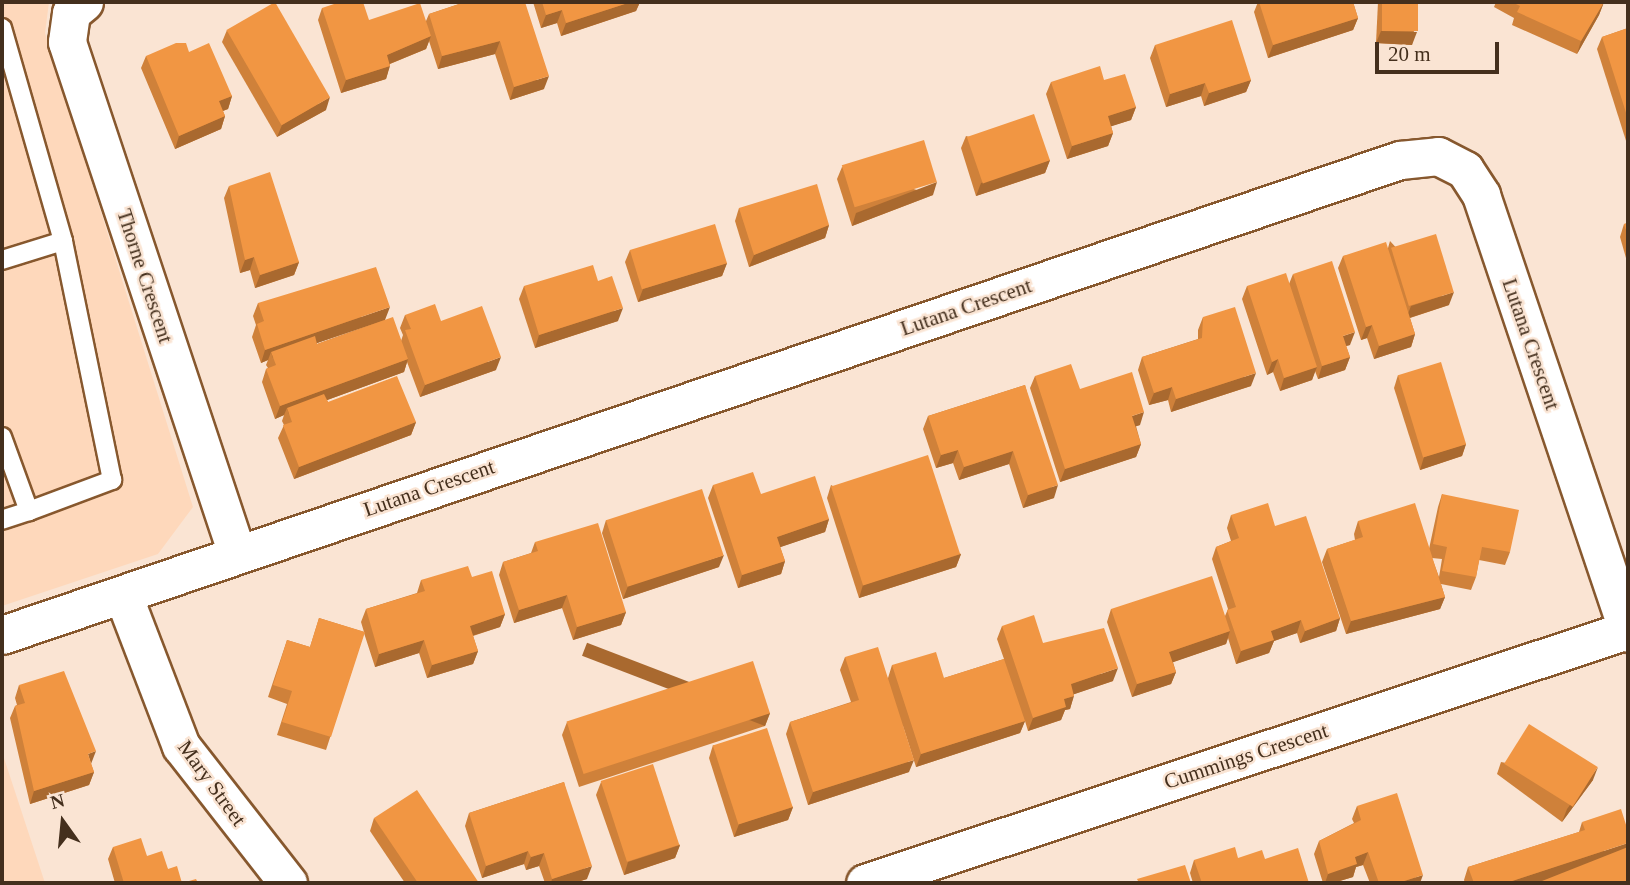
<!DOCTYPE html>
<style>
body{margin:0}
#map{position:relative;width:1630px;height:885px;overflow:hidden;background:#fae4d3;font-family:"Times New Roman",serif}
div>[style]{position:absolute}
.built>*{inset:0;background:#fed8bb}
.roads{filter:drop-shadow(2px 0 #87582e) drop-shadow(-2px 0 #87582e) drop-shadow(0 2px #87582e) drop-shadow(0 -2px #87582e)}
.service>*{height:18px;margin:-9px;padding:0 9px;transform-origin:9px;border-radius:9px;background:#fff}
.minor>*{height:37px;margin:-18.5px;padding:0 18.5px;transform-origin:18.5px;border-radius:18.5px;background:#fff}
.wall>*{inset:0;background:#cf813a}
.shaded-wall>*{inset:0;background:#a9692f;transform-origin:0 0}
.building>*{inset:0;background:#f19643;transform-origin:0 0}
span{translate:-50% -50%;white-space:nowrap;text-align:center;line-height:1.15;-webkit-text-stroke:5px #fae4d3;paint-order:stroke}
.street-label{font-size:21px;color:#442f1d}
.frame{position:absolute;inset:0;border:4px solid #442f1d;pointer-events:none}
.north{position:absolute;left:28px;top:787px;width:70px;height:70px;-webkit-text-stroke:5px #fae4d3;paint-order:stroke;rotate:345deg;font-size:19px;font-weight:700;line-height:28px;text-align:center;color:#442f1d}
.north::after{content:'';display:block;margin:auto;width:24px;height:32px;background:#442f1d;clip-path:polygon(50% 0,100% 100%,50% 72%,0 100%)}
.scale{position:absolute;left:1375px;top:42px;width:124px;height:32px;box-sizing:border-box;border:4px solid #442f1d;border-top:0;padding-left:9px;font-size:21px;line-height:24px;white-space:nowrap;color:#442f1d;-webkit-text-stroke:5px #fae4d3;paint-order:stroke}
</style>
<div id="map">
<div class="built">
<div style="clip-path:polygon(2px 2px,49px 2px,45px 33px,193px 507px,158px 554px,2px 606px)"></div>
<div style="clip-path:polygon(2px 752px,45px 883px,2px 883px)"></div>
</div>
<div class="roads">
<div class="service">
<div style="left:2px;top:28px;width:222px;rotate:74deg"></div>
<div style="left:63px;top:241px;width:64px;rotate:162.7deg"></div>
<div style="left:2px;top:437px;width:79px;rotate:70deg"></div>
<div style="left:29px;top:511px;width:28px;rotate:162deg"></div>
<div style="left:29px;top:511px;width:89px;rotate:-20.5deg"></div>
<div style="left:112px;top:480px;width:244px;rotate:-101.6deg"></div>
</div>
<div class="minor">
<div style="left:84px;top:2px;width:17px;rotate:140deg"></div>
<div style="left:71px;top:13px;width:29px;rotate:98deg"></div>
<div style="left:67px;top:42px;width:539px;rotate:71.63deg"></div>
<div style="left:123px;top:595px;width:162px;rotate:69deg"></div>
<div style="left:181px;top:746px;width:174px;rotate:52deg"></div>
<div style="left:2px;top:635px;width:1476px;rotate:-18.77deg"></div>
<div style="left:1400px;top:160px;width:38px;rotate:-6deg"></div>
<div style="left:1438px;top:156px;width:30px;rotate:27deg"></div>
<div style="left:1465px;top:170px;width:30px;rotate:57deg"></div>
<div style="left:1481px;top:195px;width:462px;rotate:71.4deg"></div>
<div style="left:865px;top:883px;width:803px;rotate:-18.37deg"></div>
</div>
</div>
<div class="wall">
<div style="clip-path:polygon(465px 2px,544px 89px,510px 100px,495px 54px,438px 69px,429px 41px,426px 49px,390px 64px,386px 79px,341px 93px,318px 20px,322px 8px,369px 20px,426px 21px,429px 14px)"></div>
<div style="clip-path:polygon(533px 2px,640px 2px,636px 11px,561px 36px,557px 23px,541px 28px)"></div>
<div style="clip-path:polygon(1258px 2px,1353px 2px,1358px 18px,1353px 30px,1268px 58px,1254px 12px)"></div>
<div style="clip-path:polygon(1378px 2px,1418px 2px,1412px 45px,1376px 43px)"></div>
<div style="clip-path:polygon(1496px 2px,1604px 2px,1599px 15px,1577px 54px,1512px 25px,1514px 18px,1494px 7px)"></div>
<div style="clip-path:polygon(1628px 28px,1628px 144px,1627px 144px,1597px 49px,1602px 37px)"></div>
<div style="clip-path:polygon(227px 30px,326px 110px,277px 137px,222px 42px)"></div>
<div style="clip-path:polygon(1155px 45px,1251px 80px,1246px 92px,1204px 106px,1201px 96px,1166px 107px,1150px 58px)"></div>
<div style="clip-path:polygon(189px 52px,232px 96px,228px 109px,223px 111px,225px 116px,221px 129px,175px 149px,141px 68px,146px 56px)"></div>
<div style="clip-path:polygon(1104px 80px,1136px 107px,1131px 120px,1111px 126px,1113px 133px,1108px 146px,1067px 159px,1046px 94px,1051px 82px)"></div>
<div style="clip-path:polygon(966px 136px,1050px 160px,1045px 173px,976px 196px,961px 148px)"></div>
<div style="clip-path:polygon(842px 167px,933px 195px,852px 226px,837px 179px)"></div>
<div style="clip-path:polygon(229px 186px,299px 262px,294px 275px,255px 288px,250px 270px,240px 273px,224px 198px)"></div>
<div style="clip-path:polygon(739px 208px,829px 225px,825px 238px,749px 267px,735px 221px)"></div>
<div style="clip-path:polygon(1628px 223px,1628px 265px,1620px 237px,1624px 224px)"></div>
<div style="clip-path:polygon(1390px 241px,1449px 305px,1410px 318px,1415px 334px,1411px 347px,1374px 359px,1367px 338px,1361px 340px,1338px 268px,1343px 256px,1388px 248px)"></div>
<div style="clip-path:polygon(630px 250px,727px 263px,722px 276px,638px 302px,625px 262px)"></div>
<div style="clip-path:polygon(1293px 274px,1350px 345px,1346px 346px,1350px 357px,1345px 370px,1318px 379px,1315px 371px,1312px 380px,1280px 391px,1273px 372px,1267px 375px,1242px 299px,1247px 286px,1289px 284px)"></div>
<div style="clip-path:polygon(598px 281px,618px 321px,535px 348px,519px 299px,524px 286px)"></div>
<div style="clip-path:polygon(evenodd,258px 303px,385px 320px,401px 341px,403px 335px,400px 328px,405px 315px,441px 321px,496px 370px,420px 397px,407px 362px,404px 372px,327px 400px,328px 402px,416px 422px,411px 435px,294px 479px,278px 438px,284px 425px,282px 421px,284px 415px,275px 419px,262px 382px,266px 369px,268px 368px,266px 365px,268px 360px,261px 363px,252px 337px,256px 325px,253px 316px,258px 303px,375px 323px,317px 344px,317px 343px,375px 323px)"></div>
<div style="clip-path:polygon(1203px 317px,1251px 386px,1171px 412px,1168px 400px,1149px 405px,1138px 370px,1142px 357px,1198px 339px,1198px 330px)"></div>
<div style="clip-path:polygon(1398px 375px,1466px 444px,1462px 456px,1420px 470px,1394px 388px)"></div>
<div style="clip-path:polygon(1035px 376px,1080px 389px,1140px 425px,1136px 426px,1141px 444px,1136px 457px,1060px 482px,1030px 388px)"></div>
<div style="clip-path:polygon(1025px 385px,1054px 498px,1023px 508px,1009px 464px,959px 480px,953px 463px,936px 468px,923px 429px,928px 416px)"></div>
<div style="clip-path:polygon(713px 485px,829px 519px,825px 532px,780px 547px,785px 561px,781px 574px,738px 588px,708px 498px)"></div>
<div style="clip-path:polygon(831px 485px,961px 554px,956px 567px,859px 598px,827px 498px)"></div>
<div style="clip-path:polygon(evenodd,1442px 494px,1510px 552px,1505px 565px,1479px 560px,1476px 577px,1471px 590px,1441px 584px,1445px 597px,1440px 609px,1346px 634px,1322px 562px,1327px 549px,1355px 540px,1354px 534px,1358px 521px,1429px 549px,1438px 507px,1442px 494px,1432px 558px,1442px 559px,1439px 577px,1432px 558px)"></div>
<div style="clip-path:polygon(1231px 515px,1275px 526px,1340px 618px,1336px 631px,1300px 643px,1297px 633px,1274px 641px,1269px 653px,1236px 664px,1228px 638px,1226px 644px,1173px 662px,1176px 672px,1171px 684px,1132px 697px,1107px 622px,1111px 609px,1225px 616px,1228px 609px,1212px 559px,1216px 547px,1231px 541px,1227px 528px)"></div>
<div style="clip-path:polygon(606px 520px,719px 567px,623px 599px,602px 533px)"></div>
<div style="clip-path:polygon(535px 542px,626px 612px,621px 625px,573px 640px,562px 608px,514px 623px,499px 575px,503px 562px,531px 553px)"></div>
<div style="clip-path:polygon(472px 577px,505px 614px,500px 627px,473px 636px,478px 651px,473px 664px,427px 678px,419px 653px,375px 667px,364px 633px,326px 750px,277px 735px,287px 704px,268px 697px,287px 640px,310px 647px,319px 618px,364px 632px,361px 622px,366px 609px,417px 593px,421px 580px)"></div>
<div style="clip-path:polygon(1002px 626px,1043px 643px,1113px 681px,1074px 694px,1070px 709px,1065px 710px,1061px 720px,1028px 731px,1025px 721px,1020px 733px,916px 767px,903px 726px,909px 772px,808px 805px,786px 734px,790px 722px,851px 702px,840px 670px,845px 657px,888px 678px,892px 665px,944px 678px,1004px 659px,997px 639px)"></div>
<div style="clip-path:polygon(19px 685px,91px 764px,94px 772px,89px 785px,30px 804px,10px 718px,15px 706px,17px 705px,15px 698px)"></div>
<div style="clip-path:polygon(770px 713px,765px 726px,579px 787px,562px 735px,567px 722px)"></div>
<div style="clip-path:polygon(713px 745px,793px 807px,788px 820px,734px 837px,709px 758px)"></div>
<div style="clip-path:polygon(1501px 762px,1593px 780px,1562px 822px,1497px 774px)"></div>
<div style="clip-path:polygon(564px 782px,587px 879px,574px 883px,545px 883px,539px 866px,526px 870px,524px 864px,482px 878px,465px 826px,469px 813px)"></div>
<div style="clip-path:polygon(601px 782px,680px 845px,675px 858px,624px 875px,596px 795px)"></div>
<div style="clip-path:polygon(1357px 806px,1420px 883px,1370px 883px,1363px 865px,1356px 867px,1353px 877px,1333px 883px,1323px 883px,1314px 854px,1319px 841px,1354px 823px,1352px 819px)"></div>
<div style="clip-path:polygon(374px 818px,479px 883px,405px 883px,370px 831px)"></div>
<div style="clip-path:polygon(1582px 822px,1628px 883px,1465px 883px,1464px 880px,1468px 867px,1579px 832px)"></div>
<div style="clip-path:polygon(113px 847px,147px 856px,168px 869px,182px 883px,198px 883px,115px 883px,108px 859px)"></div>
<div style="clip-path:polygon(1238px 858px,1265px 859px,1309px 883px,1193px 883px,1190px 873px,1194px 860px)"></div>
</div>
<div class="shaded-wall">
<div style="clip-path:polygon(631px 2px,640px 2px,636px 11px,561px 36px,566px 23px)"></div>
<div style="clip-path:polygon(1604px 2px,1599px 15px,1577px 54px,1581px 41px)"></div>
<div style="clip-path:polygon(562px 10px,557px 23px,541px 28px,546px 15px)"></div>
<div style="clip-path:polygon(1358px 18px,1353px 30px,1268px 58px,1273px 45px)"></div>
<div style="clip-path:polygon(1381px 31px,1417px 32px,1412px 45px,1376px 43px)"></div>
<div style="clip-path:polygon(431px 36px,426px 49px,382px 67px,387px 55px)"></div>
<div style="clip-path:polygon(500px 41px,495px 54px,438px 69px,442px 56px)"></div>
<div style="clip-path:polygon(390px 66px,386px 79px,341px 93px,346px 80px)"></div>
<div style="clip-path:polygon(549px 76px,544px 89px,510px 100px,514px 87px)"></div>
<div style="clip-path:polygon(1251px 80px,1246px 92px,1204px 106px,1209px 93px)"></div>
<div style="clip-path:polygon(1205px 83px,1201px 96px,1166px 107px,1170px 94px)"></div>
<div style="clip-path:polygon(232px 96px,228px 109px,214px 114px,219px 101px)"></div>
<div style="clip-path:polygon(330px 97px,326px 110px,277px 137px,282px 125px)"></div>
<div style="clip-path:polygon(1136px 107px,1131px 120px,1103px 129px,1108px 116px)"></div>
<div style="clip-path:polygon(225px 116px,221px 129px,175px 149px,179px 136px)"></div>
<div style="clip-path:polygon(1113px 133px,1108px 146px,1067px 159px,1072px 146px)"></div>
<div style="clip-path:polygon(1050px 160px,1045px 173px,976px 196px,981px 183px)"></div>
<div style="clip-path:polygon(937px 182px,933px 195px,852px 226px,856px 213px)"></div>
<div style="clip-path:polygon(829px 225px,825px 238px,749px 267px,754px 255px)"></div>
<div style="clip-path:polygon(254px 257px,250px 270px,240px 273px,245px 260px)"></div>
<div style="clip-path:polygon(299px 262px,294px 275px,255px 288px,260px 275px)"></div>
<div style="clip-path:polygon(727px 263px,722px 276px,638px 302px,643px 289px)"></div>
<div style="clip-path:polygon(1454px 292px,1449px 305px,1406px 319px,1411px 306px)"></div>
<div style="clip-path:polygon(390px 307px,385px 320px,273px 358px,271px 352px,268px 360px,261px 363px,265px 350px)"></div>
<div style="clip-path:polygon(623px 308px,618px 321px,535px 348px,539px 335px)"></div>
<div style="clip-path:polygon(1372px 325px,1367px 338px,1361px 340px,1366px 327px)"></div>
<div style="clip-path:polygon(1355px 332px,1350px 345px,1338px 348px,1343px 336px)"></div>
<div style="clip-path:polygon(1415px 334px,1411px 347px,1374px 359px,1379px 346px)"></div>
<div style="clip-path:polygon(501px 357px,496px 370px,420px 397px,425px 385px)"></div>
<div style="clip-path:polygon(1350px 357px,1345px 370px,1318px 379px,1322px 366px)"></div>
<div style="clip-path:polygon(408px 359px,404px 372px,289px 414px,287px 408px,284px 415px,275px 419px,280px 406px)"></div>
<div style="clip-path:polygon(1278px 359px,1273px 372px,1267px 375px,1272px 362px)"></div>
<div style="clip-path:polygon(1317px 367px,1312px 380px,1280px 391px,1284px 378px)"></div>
<div style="clip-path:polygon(1256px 373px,1251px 386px,1171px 412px,1176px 399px)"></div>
<div style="clip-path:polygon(1172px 387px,1168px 400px,1149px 405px,1154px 393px)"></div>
<div style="clip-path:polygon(1144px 412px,1140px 425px,1128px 429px,1132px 416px)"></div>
<div style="clip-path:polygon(416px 422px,411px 435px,294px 479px,299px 467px)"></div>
<div style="clip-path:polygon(1141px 444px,1136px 457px,1060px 482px,1065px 469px)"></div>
<div style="clip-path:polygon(1466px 444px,1462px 456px,1420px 470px,1424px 457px)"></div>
<div style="clip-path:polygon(958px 450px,953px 463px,936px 468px,941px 455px)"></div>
<div style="clip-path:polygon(1013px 451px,1009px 464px,959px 480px,964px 467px)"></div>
<div style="clip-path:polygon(1058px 485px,1054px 498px,1023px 508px,1028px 495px)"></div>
<div style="clip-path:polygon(829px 519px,825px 532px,772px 550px,777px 537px)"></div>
<div style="clip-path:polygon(961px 554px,956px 567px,859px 598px,863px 585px)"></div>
<div style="clip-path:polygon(724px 555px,719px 567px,623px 599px,628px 586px)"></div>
<div style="clip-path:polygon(785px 561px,781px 574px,738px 588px,742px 575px)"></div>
<div style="clip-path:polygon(567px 595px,562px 608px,514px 623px,519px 610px)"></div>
<div style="clip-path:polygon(1445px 597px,1440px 609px,1346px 634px,1351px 621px)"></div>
<div style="clip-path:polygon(626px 612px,621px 625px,573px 640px,577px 627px)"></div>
<div style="clip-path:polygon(505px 614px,500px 627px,465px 638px,470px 626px)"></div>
<div style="clip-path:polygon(1340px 618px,1336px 631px,1300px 643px,1305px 631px)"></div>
<div style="clip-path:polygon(1301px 620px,1297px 633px,1274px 641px,1269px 653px,1236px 664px,1241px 651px,1271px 631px)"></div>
<div style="clip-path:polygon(1230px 631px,1226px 644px,1165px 665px,1169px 652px)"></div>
<div style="clip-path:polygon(424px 640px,419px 653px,375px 667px,379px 654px)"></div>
<div style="clip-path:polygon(478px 651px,473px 664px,427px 678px,432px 665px)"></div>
<div style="clip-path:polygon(1118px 668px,1113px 681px,1066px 697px,1071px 684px)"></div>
<div style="clip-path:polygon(1176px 672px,1171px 684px,1132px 697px,1137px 684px)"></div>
<div style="clip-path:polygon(1074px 696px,1070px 709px,1065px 710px,1061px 720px,1028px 731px,1033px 718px,1064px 699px)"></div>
<div style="left:770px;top:713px;width:14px;height:196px;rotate:111deg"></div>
<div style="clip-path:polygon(1025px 721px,1020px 733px,916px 767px,921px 754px)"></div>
<div style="clip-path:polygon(96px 751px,91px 764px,88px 754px)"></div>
<div style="clip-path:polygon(914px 760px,909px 772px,808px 805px,813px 792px)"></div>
<div style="clip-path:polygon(1598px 767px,1593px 780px,1562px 822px,1567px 809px)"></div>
<div style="clip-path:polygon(94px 772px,89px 785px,30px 804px,34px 791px)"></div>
<div style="clip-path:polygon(793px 807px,788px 820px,734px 837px,739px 824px)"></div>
<div style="clip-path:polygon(1628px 843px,1628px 852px,1540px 883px,1506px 883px)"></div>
<div style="clip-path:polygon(680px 845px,675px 858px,624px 875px,628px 862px)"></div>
<div style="clip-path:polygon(528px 851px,524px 864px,482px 878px,486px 866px)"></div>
<div style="clip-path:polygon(1368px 852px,1363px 865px,1356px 867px,1353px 877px,1333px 883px,1325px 883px,1328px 874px,1355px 857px)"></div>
<div style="clip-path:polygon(544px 853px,539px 866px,526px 870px,531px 857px)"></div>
<div style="clip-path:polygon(592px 866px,587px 879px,574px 883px,551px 883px,552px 879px)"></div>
<div style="clip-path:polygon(1423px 875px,1420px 883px,1398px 883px)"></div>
</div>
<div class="building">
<div style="left:275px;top:2px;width:110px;height:56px;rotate:60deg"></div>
<div style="clip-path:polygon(340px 2px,363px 2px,369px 20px,420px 3px,431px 36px,387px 55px,390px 66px,346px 80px,322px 8px)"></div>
<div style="clip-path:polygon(465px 2px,525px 2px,549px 76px,514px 87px,500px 41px,442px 56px,429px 14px)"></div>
<div style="clip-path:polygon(542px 2px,631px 2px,566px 23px,562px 10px,546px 15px)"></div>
<div style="clip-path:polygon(1259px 2px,1353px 2px,1358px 18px,1273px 45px)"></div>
<div style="left:1382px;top:2px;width:36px;height:29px"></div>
<div style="clip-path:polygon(1512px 2px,1604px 2px,1581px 41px,1517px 12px,1520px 6px)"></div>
<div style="clip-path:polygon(1232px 20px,1251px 80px,1209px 93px,1205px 83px,1170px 94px,1155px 45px)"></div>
<div style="clip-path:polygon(1628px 28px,1628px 119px,1602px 37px)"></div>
<div style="clip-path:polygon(176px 43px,186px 43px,189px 52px,209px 43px,232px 96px,219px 101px,225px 116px,179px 136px,146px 56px)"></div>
<div style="clip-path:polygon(1100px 66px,1104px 80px,1125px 74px,1136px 107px,1108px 116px,1113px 133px,1072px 146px,1051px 82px)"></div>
<div style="left:1034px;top:114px;width:49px;height:71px;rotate:71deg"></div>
<div style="left:924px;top:140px;width:44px;height:86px;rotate:73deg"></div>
<div style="clip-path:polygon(270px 172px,299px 262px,260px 275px,254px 257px,245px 260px,229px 186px)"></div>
<div style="clip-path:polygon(817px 184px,829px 225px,754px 255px,739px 208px)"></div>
<div style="clip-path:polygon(1628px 223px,1628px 237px,1624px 224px)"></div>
<div style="left:715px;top:224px;width:41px;height:89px;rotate:73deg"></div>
<div style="left:1436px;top:234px;width:61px;height:47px;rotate:73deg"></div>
<div style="clip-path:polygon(1386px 242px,1415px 334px,1379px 346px,1372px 325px,1366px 327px,1343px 256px)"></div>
<div style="clip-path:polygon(1332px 261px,1355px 332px,1343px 336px,1350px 357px,1322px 366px,1293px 274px)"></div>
<div style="clip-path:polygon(593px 265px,598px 281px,612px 276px,623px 308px,539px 335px,524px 286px)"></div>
<div style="clip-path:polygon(376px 267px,390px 307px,265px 350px,257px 324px,264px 321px,258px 303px)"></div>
<div style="clip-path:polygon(1286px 273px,1317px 367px,1284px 378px,1278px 359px,1272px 362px,1247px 286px)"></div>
<div style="clip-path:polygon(435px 304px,441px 321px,482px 306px,501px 357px,425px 385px,405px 330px,411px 329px,405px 315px)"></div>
<div style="clip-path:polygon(1235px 307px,1256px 373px,1176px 399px,1172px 387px,1154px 393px,1142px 357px,1202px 338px,1203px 317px)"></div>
<div style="clip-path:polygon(393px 317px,408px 359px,280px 406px,266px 369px,276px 365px,271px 352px,315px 336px,317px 344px)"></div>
<div style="left:1441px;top:362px;width:86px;height:45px;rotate:73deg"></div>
<div style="clip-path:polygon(1071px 364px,1080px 389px,1132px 372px,1144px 412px,1132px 416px,1141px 444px,1065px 469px,1035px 376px)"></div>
<div style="clip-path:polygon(397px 376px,416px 422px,299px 467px,283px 425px,292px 422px,287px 408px,324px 394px,328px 402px)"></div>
<div style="clip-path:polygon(1025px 385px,1058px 485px,1028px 495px,1013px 451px,964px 467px,958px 450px,941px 455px,928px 416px)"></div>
<div style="left:928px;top:455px;width:104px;height:102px;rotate:72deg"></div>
<div style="clip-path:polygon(753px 472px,761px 494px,815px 476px,829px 519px,777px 537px,785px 561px,742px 575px,713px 485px)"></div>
<div style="left:702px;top:489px;width:70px;height:101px;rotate:72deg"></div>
<div style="clip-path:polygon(1442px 494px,1519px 510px,1510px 552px,1482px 547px,1476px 577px,1442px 571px,1447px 547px,1433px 544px)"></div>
<div style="clip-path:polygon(1268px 503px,1275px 526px,1306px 516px,1340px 618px,1305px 631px,1301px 620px,1271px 631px,1274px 640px,1241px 651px,1227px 610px,1236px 607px,1216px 547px,1239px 538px,1231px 515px)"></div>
<div style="clip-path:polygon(1415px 503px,1445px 597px,1351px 621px,1327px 549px,1363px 537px,1358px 521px)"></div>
<div style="clip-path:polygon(598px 523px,626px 612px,577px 627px,567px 595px,519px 610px,503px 562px,538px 551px,535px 542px)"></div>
<div style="clip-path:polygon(468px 566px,472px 577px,492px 571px,505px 614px,470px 626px,478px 651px,432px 665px,424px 640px,379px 654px,366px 609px,425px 591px,421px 580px)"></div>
<div style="clip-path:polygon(1212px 576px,1230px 631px,1169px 652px,1176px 672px,1137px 684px,1111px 609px)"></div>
<div style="clip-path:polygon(1034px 615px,1043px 643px,1104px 628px,1118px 668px,1071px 684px,1074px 696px,1064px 699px,1066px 707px,1033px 718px,1002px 626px)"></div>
<div style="clip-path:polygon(319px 618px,365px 632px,331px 737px,282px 722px,292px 691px,273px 685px,287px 640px,310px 647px)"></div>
<div style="clip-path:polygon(878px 647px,914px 760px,813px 792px,790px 722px,859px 700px,845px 657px)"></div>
<div style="clip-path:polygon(936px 652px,944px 678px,1004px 659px,1025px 721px,921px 754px,892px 665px)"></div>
<div style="left:753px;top:661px;width:55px;height:196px;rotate:72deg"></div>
<div style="clip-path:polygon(64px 671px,96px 751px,88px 754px,94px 772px,34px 791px,15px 706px,25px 703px,19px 685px)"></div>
<div style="left:1529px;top:724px;width:81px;height:47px;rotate:32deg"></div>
<div style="left:767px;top:728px;width:83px;height:57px;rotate:72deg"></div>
<div style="left:653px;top:764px;width:85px;height:55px;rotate:72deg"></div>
<div style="clip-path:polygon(564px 782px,592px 866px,552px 879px,544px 853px,531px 857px,528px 851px,486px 866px,469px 813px)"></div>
<div style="clip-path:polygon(417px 790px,479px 883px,418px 883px,374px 818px)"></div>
<div style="clip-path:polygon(1397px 793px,1423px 875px,1398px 883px,1379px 883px,1368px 852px,1355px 857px,1357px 864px,1328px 874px,1319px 841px,1361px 820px,1357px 806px)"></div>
<div style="clip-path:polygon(1621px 809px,1628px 831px,1628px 843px,1506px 883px,1474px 883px,1468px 867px,1585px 830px,1582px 822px)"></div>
<div style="clip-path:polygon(141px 838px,147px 856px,162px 851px,168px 869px,177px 866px,182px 883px,196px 879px,198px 883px,124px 883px,113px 847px)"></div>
<div style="clip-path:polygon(1235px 847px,1238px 858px,1262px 850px,1265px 859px,1298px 848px,1309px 883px,1202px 883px,1194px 860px)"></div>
<div style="clip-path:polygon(1628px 847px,1628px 883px,1537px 883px)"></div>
<div style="clip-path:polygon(1185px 865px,1191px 883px,1139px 883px,1137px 879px)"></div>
</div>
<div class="street-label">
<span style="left:145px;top:276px;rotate:72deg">Thorne Crescent</span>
<span style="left:966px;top:307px;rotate:-19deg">Lutana Crescent</span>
<span style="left:1531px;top:344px;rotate:71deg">Lutana Crescent</span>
<span style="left:429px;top:488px;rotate:-19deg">Lutana Crescent</span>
<span style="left:1246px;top:756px;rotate:-18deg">Cummings Crescent</span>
<span style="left:212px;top:783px;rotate:54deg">Mary Street</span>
</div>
<div class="frame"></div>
<div class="north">N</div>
<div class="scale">20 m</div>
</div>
